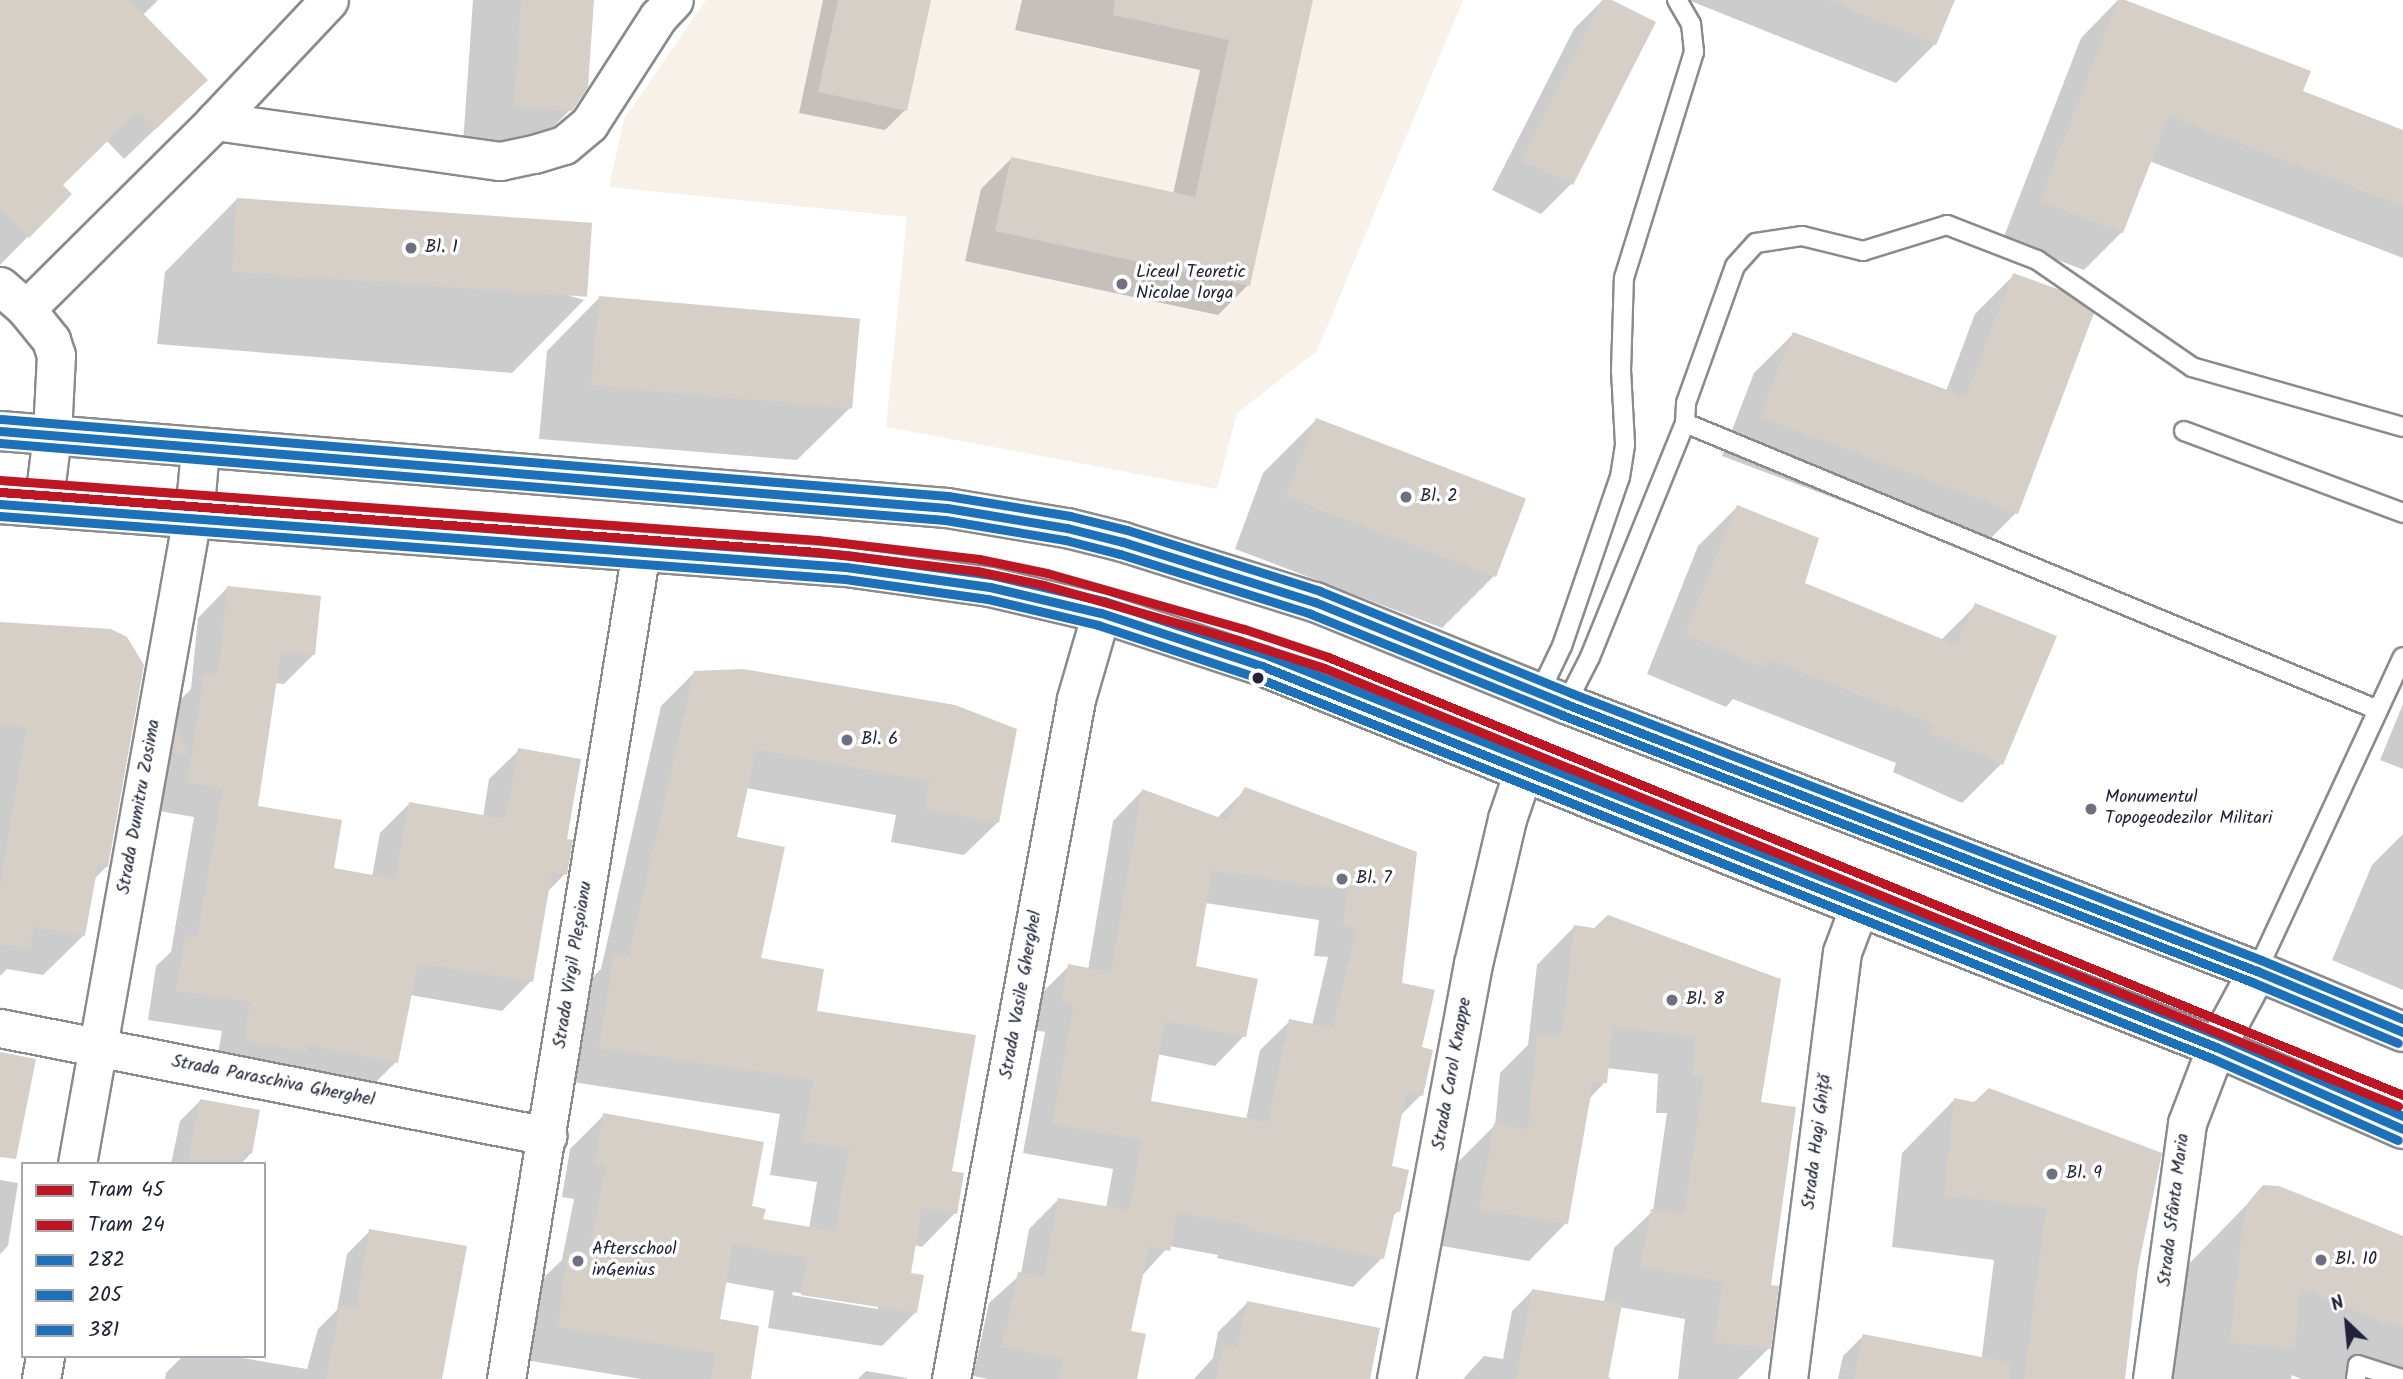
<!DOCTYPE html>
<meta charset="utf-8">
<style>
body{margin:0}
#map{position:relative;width:2403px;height:1379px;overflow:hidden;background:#fff;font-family:Kalam,sans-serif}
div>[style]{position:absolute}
.built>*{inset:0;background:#f7f1ea}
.shadow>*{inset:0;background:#0003}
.building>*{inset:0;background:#d5cfc7;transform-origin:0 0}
.roads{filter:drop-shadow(2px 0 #8a8a8f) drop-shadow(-2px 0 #8a8a8f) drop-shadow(0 2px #8a8a8f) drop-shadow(0 -2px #8a8a8f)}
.service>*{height:18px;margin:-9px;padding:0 9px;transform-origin:9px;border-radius:9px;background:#fff}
.minor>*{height:37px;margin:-18.5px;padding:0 18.5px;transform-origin:18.5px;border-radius:18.5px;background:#fff}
.primary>*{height:38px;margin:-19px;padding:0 19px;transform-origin:19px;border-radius:19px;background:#fff}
.bus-1>*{height:9px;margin:-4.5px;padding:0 4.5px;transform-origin:4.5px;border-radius:4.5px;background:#1d71b8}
.bus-2>*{height:9px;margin:-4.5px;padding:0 4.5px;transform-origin:4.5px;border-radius:4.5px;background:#1d71b8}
.bus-3>*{height:9px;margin:-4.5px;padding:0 4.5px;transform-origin:4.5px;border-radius:4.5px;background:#1d71b8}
.tram-1>*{height:9px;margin:-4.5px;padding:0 4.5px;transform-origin:4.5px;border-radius:4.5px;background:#be1622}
.tram-2>*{height:9px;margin:-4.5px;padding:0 4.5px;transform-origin:4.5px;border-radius:4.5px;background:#be1622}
.dots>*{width:19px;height:19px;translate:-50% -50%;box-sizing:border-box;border:4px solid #fff;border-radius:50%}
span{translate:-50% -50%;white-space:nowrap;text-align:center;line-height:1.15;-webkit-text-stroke:7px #fff;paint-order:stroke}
.poi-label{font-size:18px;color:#22223b}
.left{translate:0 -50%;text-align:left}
.street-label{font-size:18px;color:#22223b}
.legend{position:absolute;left:21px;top:1162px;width:245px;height:196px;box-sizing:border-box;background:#fff;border:2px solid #a7a7b1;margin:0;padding:9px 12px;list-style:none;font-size:21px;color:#22223b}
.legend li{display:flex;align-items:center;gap:14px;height:35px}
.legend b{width:35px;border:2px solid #a7a7b1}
.north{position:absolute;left:2312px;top:1288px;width:70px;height:70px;-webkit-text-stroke:5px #fff;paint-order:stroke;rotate:334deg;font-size:19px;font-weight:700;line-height:28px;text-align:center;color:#22223b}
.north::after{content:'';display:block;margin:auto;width:24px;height:32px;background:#22223b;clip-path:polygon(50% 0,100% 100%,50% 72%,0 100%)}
</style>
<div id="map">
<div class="built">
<div style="clip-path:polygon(706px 0,1463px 0,1317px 351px,1237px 413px,1217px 489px,886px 427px,907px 217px,609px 187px,624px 119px)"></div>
</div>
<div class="shadow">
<div style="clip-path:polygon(0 0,158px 0,143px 15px,174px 111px,124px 159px,106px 140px,61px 185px,70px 194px,0 265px)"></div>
<div style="clip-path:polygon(473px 0,592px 0,570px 110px,517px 163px,462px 159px)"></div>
<div style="clip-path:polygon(823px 0,929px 0,905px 110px,885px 130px,799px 113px)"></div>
<div style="clip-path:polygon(1022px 0,1311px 0,1248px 285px,1218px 315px,965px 261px,981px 189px,1011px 159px,1173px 194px,1200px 70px,1015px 30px)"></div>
<div style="clip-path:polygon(1603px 0,1608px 0,1571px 184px,1541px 214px,1492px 190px,1574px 29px)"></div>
<div style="clip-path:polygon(1688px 0,1953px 0,1935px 44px,1896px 83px)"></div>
<div style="clip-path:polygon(2118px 0,2300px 92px,2403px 132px,2403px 258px,2149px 161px,2122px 232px,2084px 270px,2003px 239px,2081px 38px)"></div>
<div style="clip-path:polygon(237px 199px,584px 300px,512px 373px,157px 344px,165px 272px)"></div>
<div style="clip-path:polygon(2014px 275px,2092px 314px,2016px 513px,1977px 552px,1722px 456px,1754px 373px,1793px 334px,1946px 391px,1975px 314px)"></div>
<div style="clip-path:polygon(599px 298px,850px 408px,797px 460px,539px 439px,547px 351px)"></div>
<div style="clip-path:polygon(1316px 420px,1495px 575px,1442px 628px,1235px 549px,1263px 473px)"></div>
<div style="clip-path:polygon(1737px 507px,1803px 584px,1941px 640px,1976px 605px,2001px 764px,1962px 803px,1893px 772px,1896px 763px,1733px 699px,1726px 707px,1647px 674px,1698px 546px)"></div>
<div style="clip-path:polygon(227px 588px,313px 655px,284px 684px,274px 683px,256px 807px,332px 870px,372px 877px,380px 833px,409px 804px,483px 817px,489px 779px,519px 750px,565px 840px,565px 874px,546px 893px,531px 981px,502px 1011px,410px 995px,396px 1062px,367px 1091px,215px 1070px,222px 1031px,148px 1020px,156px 966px,171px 952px,194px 817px,159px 811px,175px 705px,191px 689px,198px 618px)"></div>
<div style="clip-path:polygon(0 624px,107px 866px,94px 879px,84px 935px,43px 975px,7px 969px,0 976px)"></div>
<div style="clip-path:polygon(evenodd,695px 672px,954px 707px,998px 822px,964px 855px,891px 842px,896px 815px,746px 788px,735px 838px,759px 960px,815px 1013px,950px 1172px,955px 1213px,922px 1247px,914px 1245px,909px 1275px,916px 1312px,882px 1346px,768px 1328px,774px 1291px,725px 1282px,718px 1321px,749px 1379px,641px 1379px,525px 1360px,534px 1287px,562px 1260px,574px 1199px,562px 1197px,570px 1149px,604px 1115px,750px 1208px,761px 1221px,809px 1229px,817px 1182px,770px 1175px,780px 1114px,566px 1081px,581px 989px,601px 969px,661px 706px,695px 672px,793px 1292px,878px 1305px,878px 1309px,792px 1295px,793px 1292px)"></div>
<div style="clip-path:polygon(2403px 704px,2403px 769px,2380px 760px)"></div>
<div style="clip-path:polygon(evenodd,1246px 789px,1416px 854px,1400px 984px,1420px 1049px,1421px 1095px,1400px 1116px,1390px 1168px,1398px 1211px,1391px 1218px,1382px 1258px,1353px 1287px,1217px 1258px,1218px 1255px,1169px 1246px,1140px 1278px,1129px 1332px,1135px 1378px,1138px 1379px,988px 1379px,973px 1376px,989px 1303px,1021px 1274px,1029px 1229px,1059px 1199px,1106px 1208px,1113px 1169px,1023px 1153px,1045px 1032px,1033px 1030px,1039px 996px,1069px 966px,1088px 970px,1113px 821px,1142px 791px,1216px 819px,1246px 789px,1205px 903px,1319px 920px,1314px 956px,1328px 957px,1312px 1026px,1290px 1021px,1260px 1050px,1246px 1120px,1148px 1102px,1157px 1054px,1215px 1066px,1244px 1036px,1194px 968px,1205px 903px)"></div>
<div style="clip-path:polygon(2403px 834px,2403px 990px,2332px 960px,2372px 865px)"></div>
<div style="clip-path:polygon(1574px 927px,1594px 930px,1759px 1103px,1769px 1287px,1769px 1348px,1738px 1379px,1678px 1379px,1685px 1319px,1619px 1307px,1607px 1376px,1611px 1379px,1463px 1379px,1484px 1356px,1503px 1359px,1512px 1311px,1532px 1291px,1604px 1302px,1614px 1248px,1653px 1211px,1667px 1113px,1656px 1113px,1658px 1074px,1607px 1068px,1605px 1082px,1589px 1099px,1566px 1223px,1529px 1261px,1442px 1246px,1457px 1163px,1495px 1125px,1500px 1073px,1528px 1045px,1537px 965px)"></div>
<div style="clip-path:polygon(1954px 1100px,2136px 1268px,2123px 1379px,1979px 1379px,1994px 1260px,1892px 1247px,1902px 1153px)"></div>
<div style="clip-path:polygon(200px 1101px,251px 1153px,241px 1164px,171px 1164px,180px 1121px)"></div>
<div style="clip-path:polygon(0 1180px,18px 1183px,8px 1246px,0 1254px)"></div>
<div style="clip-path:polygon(2264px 1187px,2403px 1238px,2403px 1379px,2301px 1379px,2292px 1375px,2291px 1379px,2168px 1379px,2182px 1271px)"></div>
<div style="clip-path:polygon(370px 1231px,439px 1379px,165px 1379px,166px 1373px,183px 1356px,231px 1356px,307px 1369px,318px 1329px,337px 1310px,347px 1254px)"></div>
<div style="clip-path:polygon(1247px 1303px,1369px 1379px,1194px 1379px,1213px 1358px,1218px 1332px)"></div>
<div style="clip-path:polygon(1863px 1336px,1951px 1379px,1838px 1379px,1843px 1356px)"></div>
<div style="clip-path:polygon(866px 1371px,907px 1378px,907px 1379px,858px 1379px)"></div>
</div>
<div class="building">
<div style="clip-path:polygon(0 0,130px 0,208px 80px,156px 129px,138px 111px,63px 185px,72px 194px,29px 238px,0 210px)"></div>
<div style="clip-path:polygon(521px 0,594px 0,588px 87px,572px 111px,514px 107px)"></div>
<div style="clip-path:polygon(838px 0,931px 0,907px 111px,818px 92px)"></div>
<div style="clip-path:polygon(1115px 0,1313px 0,1250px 286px,995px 231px,1011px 157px,1195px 197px,1229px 40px,1113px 15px)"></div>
<div style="clip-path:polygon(1602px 0,1612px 0,1656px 22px,1573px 185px,1521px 160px)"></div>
<div style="clip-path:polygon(1829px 0,1955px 0,1936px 45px)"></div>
<div style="clip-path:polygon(2118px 0,2125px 0,2311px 71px,2303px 91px,2403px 130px,2403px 206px,2169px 116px,2123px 233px,2040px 201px)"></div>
<div style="left:237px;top:198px;width:356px;height:74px;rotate:4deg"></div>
<div style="clip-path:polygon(2013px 273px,2063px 291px,2094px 313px,2018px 514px,1760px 417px,1793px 332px,1966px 397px)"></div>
<div style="left:599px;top:296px;width:262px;height:90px;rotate:5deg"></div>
<div style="left:1316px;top:418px;width:225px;height:84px;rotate:21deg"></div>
<div style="clip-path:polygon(1737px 505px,1819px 538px,1805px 583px,1957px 645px,1975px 603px,2057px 636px,2003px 765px,1931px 733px,1934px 724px,1768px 659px,1766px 668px,1685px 635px)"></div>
<div style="clip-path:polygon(227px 586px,321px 596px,315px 655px,281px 652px,258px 806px,342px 820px,334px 868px,395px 879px,409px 802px,506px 819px,518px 748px,581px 759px,567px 839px,573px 840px,567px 875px,552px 872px,533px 982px,418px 963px,398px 1063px,308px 1045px,307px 1052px,244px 1041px,250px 1002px,176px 991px,185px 935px,197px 937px,223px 788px,187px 782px,204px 674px,218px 676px)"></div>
<div style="clip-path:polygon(0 622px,111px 629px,127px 637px,144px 665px,108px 867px,98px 865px,85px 936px,34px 927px,30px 949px,0 944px,0 886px,26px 728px,0 723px)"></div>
<div style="clip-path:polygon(743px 669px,955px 705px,1017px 729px,999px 823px,924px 809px,929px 781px,756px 750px,737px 837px,785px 847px,761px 958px,824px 969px,817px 1011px,976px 1035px,952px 1171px,964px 1173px,957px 1214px,922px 1208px,911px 1273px,924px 1275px,917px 1313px,801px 1295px,807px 1258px,733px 1244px,720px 1319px,759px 1326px,751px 1379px,711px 1379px,715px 1353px,558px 1327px,567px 1252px,588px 1255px,606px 1166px,594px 1164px,603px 1113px,764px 1142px,752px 1206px,766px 1209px,763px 1219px,835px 1231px,849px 1149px,803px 1142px,813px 1080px,599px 1048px,614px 953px,629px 956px,694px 671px)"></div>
<div style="clip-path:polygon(176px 729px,188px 754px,171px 753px)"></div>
<div style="clip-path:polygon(evenodd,1245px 787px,1417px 852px,1402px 983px,1435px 990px,1422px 1047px,1433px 1050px,1423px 1096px,1406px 1092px,1392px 1166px,1409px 1170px,1400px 1212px,1395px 1211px,1384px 1259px,1246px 1229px,1247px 1225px,1177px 1213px,1170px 1251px,1149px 1247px,1131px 1331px,1146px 1334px,1137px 1379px,1059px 1379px,1063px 1359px,1002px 1347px,1018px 1272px,1044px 1277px,1058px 1198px,1129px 1210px,1142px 1140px,1052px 1124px,1074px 1003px,1061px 1001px,1068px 964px,1111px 972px,1142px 789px,1226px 820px,1245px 787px,1212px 871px,1347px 890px,1343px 926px,1356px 928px,1333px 1028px,1289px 1019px,1268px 1122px,1151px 1101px,1165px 1021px,1246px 1037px,1258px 979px,1196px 966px,1212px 871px)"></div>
<div style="clip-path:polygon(1608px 915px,1781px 979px,1761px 1102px,1796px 1107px,1771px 1285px,1779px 1286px,1771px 1349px,1714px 1342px,1722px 1282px,1640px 1267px,1651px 1209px,1684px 1214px,1704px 1076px,1692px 1076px,1695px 1037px,1613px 1027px,1607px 1083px,1593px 1082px,1568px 1224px,1479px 1209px,1494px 1123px,1528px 1129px,1537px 1034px,1562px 1036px,1574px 925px,1594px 928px)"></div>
<div style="clip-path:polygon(0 1052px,36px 1059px,16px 1159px,0 1157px)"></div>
<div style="clip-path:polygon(1989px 1088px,2162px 1153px,2138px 1268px,2125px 1379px,2024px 1379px,2046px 1208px,1944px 1195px,1954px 1098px,1974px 1102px)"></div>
<div style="clip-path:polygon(200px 1099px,260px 1110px,252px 1154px,244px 1152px,242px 1164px,187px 1164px)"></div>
<div style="clip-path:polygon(2263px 1185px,2279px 1186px,2403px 1236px,2403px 1327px,2388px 1321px,2386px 1324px,2300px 1288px,2295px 1349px,2230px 1343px,2242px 1229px,2247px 1204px)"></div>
<div style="clip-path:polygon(369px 1229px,467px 1246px,442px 1379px,326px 1379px,341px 1304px,356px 1307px)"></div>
<div style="clip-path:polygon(1532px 1289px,1622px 1304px,1608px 1379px,1516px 1379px)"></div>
<div style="clip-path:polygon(1247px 1301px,1380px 1328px,1370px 1379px,1216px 1379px,1223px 1345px,1237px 1348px)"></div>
<div style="clip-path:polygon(1863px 1334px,2012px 1363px,2010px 1379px,1854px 1379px)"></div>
</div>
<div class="roads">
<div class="service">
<div style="left:2184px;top:431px;width:234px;rotate:20.5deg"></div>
<div style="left:1539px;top:694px;width:53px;rotate:-64.4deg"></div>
<div style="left:1562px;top:646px;width:179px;rotate:-71.1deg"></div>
<div style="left:1620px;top:477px;width:33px;rotate:-81deg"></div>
<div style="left:1625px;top:444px;width:73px;rotate:-93.1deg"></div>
<div style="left:1621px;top:371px;width:93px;rotate:-88.2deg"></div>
<div style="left:1624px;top:278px;width:237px;rotate:-72.8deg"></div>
<div style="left:1694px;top:52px;width:28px;rotate:-96deg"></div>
<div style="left:1691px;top:24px;width:28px;rotate:-120deg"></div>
<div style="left:1566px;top:704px;width:53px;rotate:-62.9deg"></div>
<div style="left:1590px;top:657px;width:253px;rotate:-67.9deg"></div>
<div style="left:2378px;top:710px;width:750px;rotate:-157.5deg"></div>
<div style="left:1685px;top:423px;width:20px;rotate:-87deg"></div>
<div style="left:1686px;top:403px;width:145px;rotate:-70.3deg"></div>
<div style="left:1735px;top:266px;width:31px;rotate:-48deg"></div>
<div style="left:1756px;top:243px;width:47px;rotate:-8.7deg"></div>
<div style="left:1802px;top:236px;width:63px;rotate:13.8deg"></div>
<div style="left:1863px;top:251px;width:88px;rotate:-17.2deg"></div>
<div style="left:1947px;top:225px;width:97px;rotate:21.3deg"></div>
<div style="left:2037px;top:260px;width:188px;rotate:34.6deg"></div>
<div style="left:2192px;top:367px;width:219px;rotate:15.9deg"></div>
<div style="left:2257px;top:971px;width:346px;rotate:-65.1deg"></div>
<div style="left:2356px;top:1379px;width:14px;rotate:-82deg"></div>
<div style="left:2358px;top:1365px;width:46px;rotate:17.7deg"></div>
</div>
<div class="minor">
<div style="left:215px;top:121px;width:288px;rotate:8deg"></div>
<div style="left:500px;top:161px;width:35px;rotate:-12deg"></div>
<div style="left:534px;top:154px;width:31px;rotate:-17deg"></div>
<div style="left:564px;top:145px;width:33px;rotate:-40deg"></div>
<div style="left:589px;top:124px;width:127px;rotate:-57.2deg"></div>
<div style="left:658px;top:17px;width:23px;rotate:-47deg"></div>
<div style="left:0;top:286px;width:35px;rotate:41deg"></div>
<div style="left:26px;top:309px;width:40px;rotate:51deg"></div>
<div style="left:51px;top:340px;width:16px;rotate:72deg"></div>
<div style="left:56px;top:355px;width:80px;rotate:92.9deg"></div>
<div style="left:52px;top:435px;width:73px;rotate:97.1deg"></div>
<div style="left:26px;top:309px;width:267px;rotate:-44.8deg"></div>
<div style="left:215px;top:121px;width:166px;rotate:-46.7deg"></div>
<div style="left:0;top:1028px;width:558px;rotate:11.17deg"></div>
<div style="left:77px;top:1164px;width:680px;rotate:-79.93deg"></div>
<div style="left:196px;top:494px;width:45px;rotate:-84.9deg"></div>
<div style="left:41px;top:1379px;width:23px;rotate:-80deg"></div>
<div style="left:506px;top:1379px;width:839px;rotate:-80.74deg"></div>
<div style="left:951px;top:1379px;width:691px;rotate:-79.58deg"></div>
<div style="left:1076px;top:699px;width:90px;rotate:-73.8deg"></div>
<div style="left:1396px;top:1379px;width:422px;rotate:-79.5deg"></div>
<div style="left:1473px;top:964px;width:149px;rotate:-76.8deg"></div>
<div style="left:1507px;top:819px;width:50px;rotate:-71.2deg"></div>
<div style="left:1788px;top:1379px;width:430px;rotate:-82.8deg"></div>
<div style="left:1842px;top:952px;width:48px;rotate:-69.3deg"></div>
<div style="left:2152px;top:1379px;width:258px;rotate:-82.2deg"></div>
<div style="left:2187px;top:1123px;width:81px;rotate:-69.1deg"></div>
<div style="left:2216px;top:1047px;width:86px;rotate:-61.7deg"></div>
</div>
<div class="primary">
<div style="left:0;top:431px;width:950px;rotate:4.65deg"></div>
<div style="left:947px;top:508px;width:122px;rotate:9.5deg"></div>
<div style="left:1067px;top:528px;width:58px;rotate:14deg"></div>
<div style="left:1123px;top:542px;width:201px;rotate:17.4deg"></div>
<div style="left:1315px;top:602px;width:271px;rotate:22.1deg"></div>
<div style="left:1566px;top:704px;width:741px;rotate:21.13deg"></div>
<div style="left:2257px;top:971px;width:158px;rotate:22.7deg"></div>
<div style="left:0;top:504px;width:848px;rotate:4.26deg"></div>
<div style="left:846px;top:567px;width:145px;rotate:7.9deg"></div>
<div style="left:990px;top:587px;width:114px;rotate:13.2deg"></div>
<div style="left:1101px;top:613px;width:169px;rotate:18.2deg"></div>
<div style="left:1262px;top:666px;width:541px;rotate:22.02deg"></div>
<div style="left:1764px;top:869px;width:486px;rotate:21.5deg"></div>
<div style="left:2216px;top:1047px;width:204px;rotate:23.7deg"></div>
</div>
</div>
<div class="bus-1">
<div style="left:0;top:431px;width:950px;rotate:4.65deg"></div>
<div style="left:947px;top:508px;width:122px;rotate:9.5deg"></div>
<div style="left:1067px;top:528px;width:58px;rotate:14deg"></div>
<div style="left:1123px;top:542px;width:201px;rotate:17.4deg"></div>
<div style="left:1315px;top:602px;width:271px;rotate:22.1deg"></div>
<div style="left:1566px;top:704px;width:741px;rotate:21.13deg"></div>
<div style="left:2257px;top:971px;width:158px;rotate:22.7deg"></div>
<div style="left:0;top:504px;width:848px;rotate:4.26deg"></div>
<div style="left:846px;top:567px;width:145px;rotate:7.9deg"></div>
<div style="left:990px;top:587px;width:114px;rotate:13.2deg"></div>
<div style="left:1101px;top:613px;width:169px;rotate:18.2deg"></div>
<div style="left:1262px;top:666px;width:1027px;rotate:21.77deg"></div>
<div style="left:2216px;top:1047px;width:204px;rotate:23.7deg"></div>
</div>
<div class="bus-2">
<div style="left:0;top:443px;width:948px;rotate:4.66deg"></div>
<div style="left:945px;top:520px;width:122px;rotate:9.5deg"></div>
<div style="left:1065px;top:540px;width:57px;rotate:14.3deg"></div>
<div style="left:1120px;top:554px;width:200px;rotate:17.4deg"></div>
<div style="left:1311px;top:614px;width:271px;rotate:21.9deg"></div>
<div style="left:1562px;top:715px;width:740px;rotate:21.15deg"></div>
<div style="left:2252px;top:982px;width:158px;rotate:22.7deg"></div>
<div style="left:0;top:516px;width:847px;rotate:4.26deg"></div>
<div style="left:845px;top:579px;width:144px;rotate:8deg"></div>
<div style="left:988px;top:599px;width:113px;rotate:13.3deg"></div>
<div style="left:1098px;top:625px;width:169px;rotate:18.3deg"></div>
<div style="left:1258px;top:678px;width:1026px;rotate:21.74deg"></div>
<div style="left:2211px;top:1058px;width:204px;rotate:23.7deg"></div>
</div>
<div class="bus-3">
<div style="left:1px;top:419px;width:950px;rotate:4.65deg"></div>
<div style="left:948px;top:496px;width:124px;rotate:9.3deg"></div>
<div style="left:1070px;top:516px;width:59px;rotate:13.8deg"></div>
<div style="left:1127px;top:530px;width:202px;rotate:17.5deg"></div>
<div style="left:1320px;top:591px;width:271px;rotate:22.1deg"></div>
<div style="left:1571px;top:693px;width:740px;rotate:21.15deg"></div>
<div style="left:2261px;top:960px;width:154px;rotate:22.6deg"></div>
<div style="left:1px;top:492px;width:848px;rotate:4.26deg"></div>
<div style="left:847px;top:555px;width:146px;rotate:7.9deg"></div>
<div style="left:992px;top:575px;width:115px;rotate:13.1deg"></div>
<div style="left:1104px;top:601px;width:172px;rotate:18.3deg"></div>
<div style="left:1267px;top:655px;width:1026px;rotate:21.79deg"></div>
<div style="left:2220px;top:1036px;width:200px;rotate:23.6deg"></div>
</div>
<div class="tram-1">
<div style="left:0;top:480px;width:820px;rotate:4.2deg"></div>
<div style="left:818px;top:540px;width:162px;rotate:6.7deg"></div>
<div style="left:979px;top:559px;width:69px;rotate:11.6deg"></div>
<div style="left:1047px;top:573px;width:205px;rotate:15.9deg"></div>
<div style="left:1244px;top:629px;width:89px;rotate:18.4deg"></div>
<div style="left:1328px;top:657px;width:1161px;rotate:22.17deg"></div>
</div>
<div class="tram-2">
<div style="left:0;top:492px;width:819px;rotate:4.2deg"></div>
<div style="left:817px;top:552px;width:161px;rotate:6.8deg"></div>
<div style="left:977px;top:571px;width:68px;rotate:11.8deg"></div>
<div style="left:1044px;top:585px;width:204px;rotate:15.9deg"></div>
<div style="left:1240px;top:641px;width:88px;rotate:17.8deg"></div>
<div style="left:1324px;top:668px;width:1160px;rotate:22.19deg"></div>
</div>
<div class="dots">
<div style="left:411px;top:248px;background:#6f6f80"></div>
<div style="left:1122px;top:284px;background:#6f6f80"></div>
<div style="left:1406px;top:497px;background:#6f6f80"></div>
<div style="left:1258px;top:678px;background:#22223b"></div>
<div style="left:847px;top:740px;background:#6f6f80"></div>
<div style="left:2091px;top:809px;background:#6f6f80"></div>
<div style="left:1342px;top:879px;background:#6f6f80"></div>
<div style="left:1672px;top:1000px;background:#6f6f80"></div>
<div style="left:2052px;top:1174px;background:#6f6f80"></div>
<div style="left:2321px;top:1260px;background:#6f6f80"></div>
<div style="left:578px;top:1261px;background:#6f6f80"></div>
</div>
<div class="poi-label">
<span class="left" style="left:425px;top:248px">Bl. 1</span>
<span class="left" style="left:1136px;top:284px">Liceul Teoretic<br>Nicolae Iorga</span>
<span class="left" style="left:1420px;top:497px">Bl. 2</span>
<span class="left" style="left:861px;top:740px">Bl. 6</span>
<span class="left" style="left:2105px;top:809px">Monumentul<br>Topogeodezilor Militari</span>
<span class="left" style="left:1356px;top:879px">Bl. 7</span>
<span class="left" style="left:1686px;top:1000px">Bl. 8</span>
<span class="left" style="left:2066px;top:1174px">Bl. 9</span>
<span class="left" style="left:592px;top:1261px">Afterschool<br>inGenius</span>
<span class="left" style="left:2335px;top:1260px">Bl. 10</span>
</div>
<div class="street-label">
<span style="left:140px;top:807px;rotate:-80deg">Strada Dumitru Zosima</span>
<span style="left:574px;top:965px;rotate:-81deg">Strada Virgil Pleșoianu</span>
<span style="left:1022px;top:995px;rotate:-80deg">Strada Vasile Gherghel</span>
<span style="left:1453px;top:1074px;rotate:-80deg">Strada Carol Knappe</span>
<span style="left:273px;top:1082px;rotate:11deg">Strada Paraschiva Gherghel</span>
<span style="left:1818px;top:1142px;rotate:-83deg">Strada Hagi Ghiță</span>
<span style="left:2175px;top:1210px;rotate:-83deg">Strada Sfânta Maria</span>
</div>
<ul class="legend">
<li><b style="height:9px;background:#be1622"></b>Tram 45</li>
<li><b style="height:9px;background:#be1622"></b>Tram 24</li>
<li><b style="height:9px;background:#1d71b8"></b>282</li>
<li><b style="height:9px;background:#1d71b8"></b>205</li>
<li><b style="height:9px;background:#1d71b8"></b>381</li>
</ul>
<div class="north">N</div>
</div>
